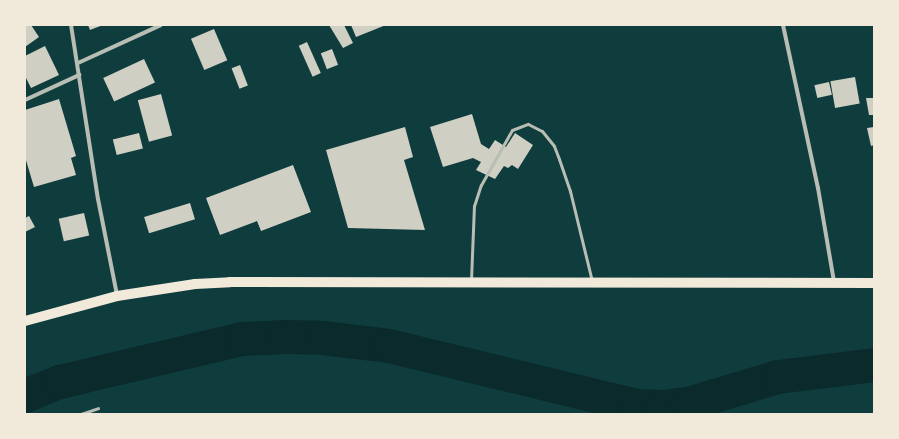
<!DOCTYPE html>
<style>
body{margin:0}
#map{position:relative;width:899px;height:439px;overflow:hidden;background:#0f3d3e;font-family:Arial,sans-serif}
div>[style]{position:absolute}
.river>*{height:34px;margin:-17px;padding:0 17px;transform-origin:17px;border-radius:17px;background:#0a2a2b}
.building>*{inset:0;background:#cfcfc3;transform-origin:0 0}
.service>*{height:3px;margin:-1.5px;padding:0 1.5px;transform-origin:1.5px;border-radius:1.5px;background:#b8beb3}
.minor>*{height:4px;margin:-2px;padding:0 2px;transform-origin:2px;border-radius:2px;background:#b8beb3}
.primary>*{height:10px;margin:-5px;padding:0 5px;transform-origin:5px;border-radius:5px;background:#f1e9da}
span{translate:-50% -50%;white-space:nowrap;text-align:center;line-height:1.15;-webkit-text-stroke:3.5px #f1e9da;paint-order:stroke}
.frame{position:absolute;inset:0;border:26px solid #f1e9da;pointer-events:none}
</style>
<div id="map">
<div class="river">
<div style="left:25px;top:396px;width:38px;rotate:-22deg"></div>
<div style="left:60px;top:382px;width:187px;rotate:-13.3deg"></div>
<div style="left:242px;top:339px;width:42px;rotate:-2.7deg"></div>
<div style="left:284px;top:337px;width:39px;rotate:1deg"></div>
<div style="left:323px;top:338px;width:66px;rotate:6.9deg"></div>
<div style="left:389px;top:346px;width:255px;rotate:13.6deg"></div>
<div style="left:637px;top:406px;width:25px;rotate:2deg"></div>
<div style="left:662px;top:407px;width:26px;rotate:-7deg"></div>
<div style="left:688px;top:404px;width:94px;rotate:-16.7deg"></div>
<div style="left:778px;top:377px;width:97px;rotate:-7.1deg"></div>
</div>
<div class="building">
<div style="clip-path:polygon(25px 25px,31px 25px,39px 37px,25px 47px)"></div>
<div style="clip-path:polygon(88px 25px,103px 25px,90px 30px)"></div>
<div style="clip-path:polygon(329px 25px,344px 25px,353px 43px,343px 48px)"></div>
<div style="clip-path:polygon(351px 25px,386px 25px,356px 37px)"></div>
<div style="left:214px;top:29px;width:34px;height:25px;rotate:67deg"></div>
<div style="left:307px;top:42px;width:34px;height:9px;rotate:66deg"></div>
<div style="clip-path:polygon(45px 46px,59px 75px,31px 88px,25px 76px,25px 56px)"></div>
<div style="left:332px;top:49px;width:17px;height:12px;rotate:69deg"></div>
<div style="left:144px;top:59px;width:26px;height:45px;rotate:65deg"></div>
<div style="left:240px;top:65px;width:22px;height:9px;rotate:69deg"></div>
<div style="left:855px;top:77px;width:27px;height:25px;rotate:80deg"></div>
<div style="left:829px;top:82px;width:13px;height:15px;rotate:77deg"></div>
<div style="left:161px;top:94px;width:43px;height:24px;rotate:75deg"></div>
<div style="clip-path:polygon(866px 98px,874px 98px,874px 115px,869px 115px)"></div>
<div style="clip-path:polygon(59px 99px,76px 156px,71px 158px,76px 175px,34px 187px,25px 157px,25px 110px)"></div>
<div style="clip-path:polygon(472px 114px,481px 144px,489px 149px,495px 140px,506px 147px,515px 133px,533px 145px,518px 169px,512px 165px,508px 168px,504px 166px,495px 179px,476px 170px,481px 162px,473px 158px,443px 167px,430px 127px)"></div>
<div style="clip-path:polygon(405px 127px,413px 157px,404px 160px,425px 230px,348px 228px,326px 150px)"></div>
<div style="clip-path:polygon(874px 127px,874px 145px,871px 146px,867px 128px)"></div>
<div style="left:139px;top:133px;width:16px;height:27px;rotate:76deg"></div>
<div style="clip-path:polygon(293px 165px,311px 212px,261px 231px,257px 221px,220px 235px,206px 198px)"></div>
<div style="left:190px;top:203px;width:17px;height:48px;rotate:73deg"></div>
<div style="left:84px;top:213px;width:23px;height:26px;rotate:77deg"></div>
<div style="clip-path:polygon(29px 216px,35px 227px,25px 232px,25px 218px)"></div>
</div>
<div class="service">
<div style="left:471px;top:280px;width:74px;rotate:-87.7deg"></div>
<div style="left:474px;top:206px;width:22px;rotate:-72deg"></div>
<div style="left:481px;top:185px;width:63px;rotate:-60.6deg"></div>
<div style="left:512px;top:130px;width:17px;rotate:-21deg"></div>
<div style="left:528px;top:124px;width:16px;rotate:27deg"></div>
<div style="left:542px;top:131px;width:19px;rotate:51deg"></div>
<div style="left:554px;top:146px;width:14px;rotate:69deg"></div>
<div style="left:559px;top:159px;width:34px;rotate:71deg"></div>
<div style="left:570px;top:191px;width:93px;rotate:76.3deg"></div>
<div style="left:81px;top:414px;width:18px;rotate:-19deg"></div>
</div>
<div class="minor">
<div style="left:71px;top:25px;width:176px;rotate:81.2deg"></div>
<div style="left:98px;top:199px;width:98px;rotate:78.8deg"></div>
<div style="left:783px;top:25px;width:167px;rotate:77.9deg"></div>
<div style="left:818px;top:188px;width:95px;rotate:80.3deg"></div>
<div style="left:78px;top:63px;width:91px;rotate:-24.6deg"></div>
<div style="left:25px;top:100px;width:60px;rotate:-24.8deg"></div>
</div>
<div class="primary">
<div style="left:25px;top:321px;width:95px;rotate:-15.2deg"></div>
<div style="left:117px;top:296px;width:79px;rotate:-8.7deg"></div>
<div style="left:195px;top:284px;width:35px;rotate:-3deg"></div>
<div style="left:230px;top:282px;width:644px;rotate:0.09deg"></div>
</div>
<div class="frame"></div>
</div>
